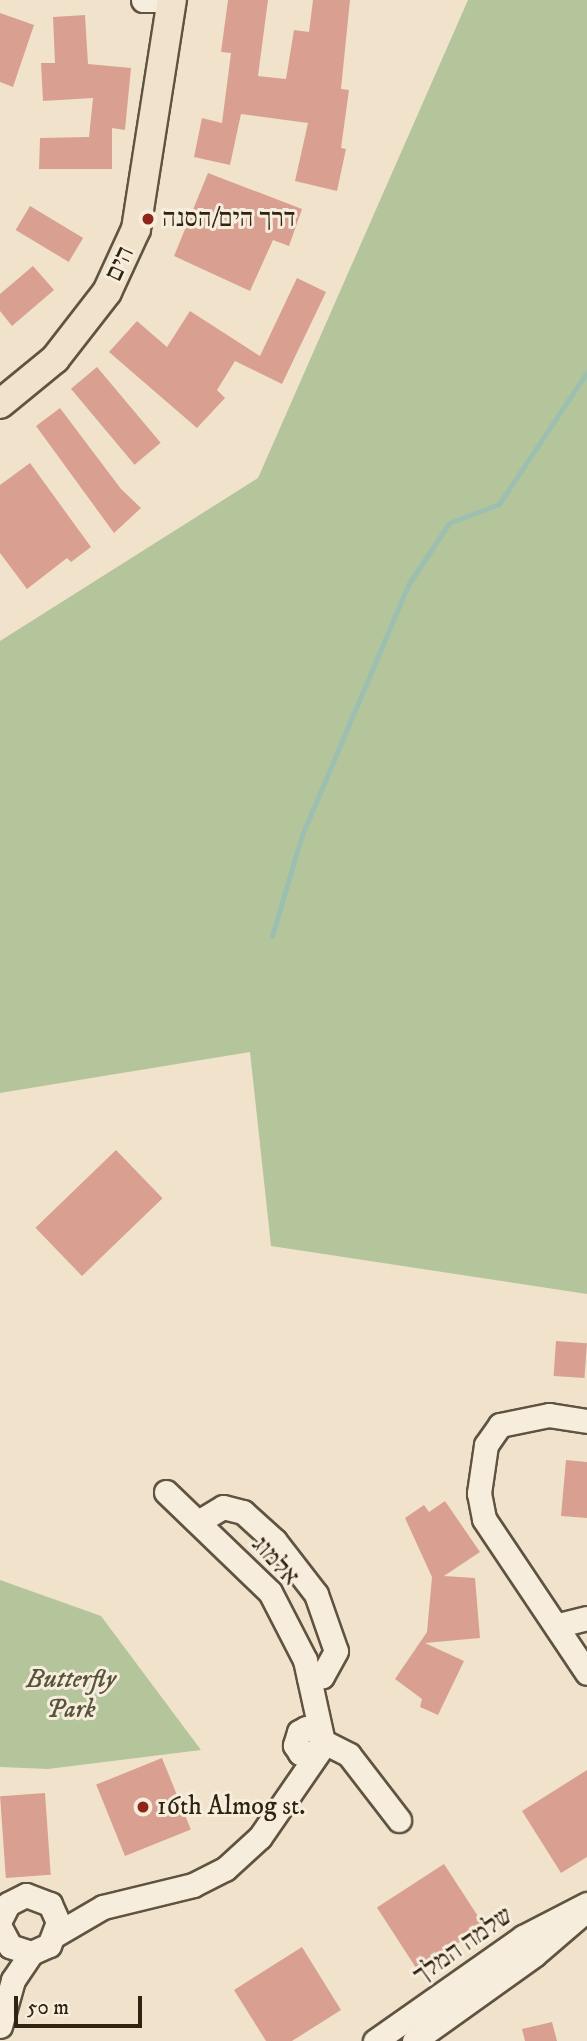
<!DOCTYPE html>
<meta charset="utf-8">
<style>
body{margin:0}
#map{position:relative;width:587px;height:2041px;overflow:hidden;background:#f1e3cb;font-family:"IM FELL DW Pica","Frank Ruhl Libre",serif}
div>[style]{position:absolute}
.green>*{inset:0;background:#b4c59c}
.stream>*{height:5px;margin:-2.5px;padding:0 2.5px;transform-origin:2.5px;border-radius:2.5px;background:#9cbfb0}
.building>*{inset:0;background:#d9a091;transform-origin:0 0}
.roads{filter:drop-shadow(2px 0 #605340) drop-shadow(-2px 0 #605340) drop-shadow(0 2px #605340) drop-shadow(0 -2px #605340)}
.minor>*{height:23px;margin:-11.5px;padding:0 11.5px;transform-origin:11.5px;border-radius:11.5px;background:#f6eddd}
.major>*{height:28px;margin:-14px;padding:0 14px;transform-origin:14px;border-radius:14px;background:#f1e3cb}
.dots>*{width:19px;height:19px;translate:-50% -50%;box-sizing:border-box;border:4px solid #f6eddd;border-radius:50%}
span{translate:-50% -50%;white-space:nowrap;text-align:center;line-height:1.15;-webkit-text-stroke:6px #f6eddd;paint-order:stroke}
.poi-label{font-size:26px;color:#302311}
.left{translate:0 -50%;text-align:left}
.street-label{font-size:26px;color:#302311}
.park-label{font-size:26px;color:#58543b;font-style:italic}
.scale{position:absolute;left:14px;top:1996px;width:128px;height:32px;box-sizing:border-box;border:4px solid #302311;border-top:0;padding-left:9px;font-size:21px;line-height:24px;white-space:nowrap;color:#302311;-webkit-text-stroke:5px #f6eddd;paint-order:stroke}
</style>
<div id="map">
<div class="green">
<div style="clip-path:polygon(468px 0,587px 0,587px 1294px,271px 1246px,250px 1052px,0 1093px,0 641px,258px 478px)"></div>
<div style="clip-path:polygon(0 1580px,101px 1616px,201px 1750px,48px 1769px,0 1767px)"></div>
</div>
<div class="stream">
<div style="left:272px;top:936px;width:105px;rotate:-73.5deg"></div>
<div style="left:302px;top:835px;width:272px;rotate:-67deg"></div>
<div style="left:408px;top:585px;width:74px;rotate:-56.5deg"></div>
<div style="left:449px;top:523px;width:53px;rotate:-20.8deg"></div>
<div style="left:499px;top:504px;width:159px;rotate:-56.3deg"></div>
</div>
<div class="building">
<div style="clip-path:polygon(228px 0,268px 0,258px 76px,286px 79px,294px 30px,309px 32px,313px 0,350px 0,341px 89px,349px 90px,341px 148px,346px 149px,337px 191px,295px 181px,308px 123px,241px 114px,230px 165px,194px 157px,202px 118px,222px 123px,231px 53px,221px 52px)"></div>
<div style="clip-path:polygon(0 13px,34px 25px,13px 87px,0 82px)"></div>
<div style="clip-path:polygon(85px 15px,88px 64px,131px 68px,125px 130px,112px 128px,112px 169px,39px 169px,40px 138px,89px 137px,93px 98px,43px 101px,41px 63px,55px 63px,53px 17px)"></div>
<div style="clip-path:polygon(208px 173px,302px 209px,289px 246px,273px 240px,250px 291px,174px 256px)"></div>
<div style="left:30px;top:206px;width:62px;height:28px;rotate:31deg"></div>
<div style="clip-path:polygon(33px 266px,54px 290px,12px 326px,0 311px,0 294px)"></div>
<div style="clip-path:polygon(297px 278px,326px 292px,282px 384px,235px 361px,217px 390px,225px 398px,197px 428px,109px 352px,137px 321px,167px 347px,190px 311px,260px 356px)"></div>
<div style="left:97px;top:367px;width:99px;height:34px;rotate:50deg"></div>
<div style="clip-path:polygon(60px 408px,121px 489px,141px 508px,114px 533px,36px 426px)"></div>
<div style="clip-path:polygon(30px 463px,91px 547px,71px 562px,67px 558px,27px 589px,0 553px,0 485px)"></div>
<div style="left:116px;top:1150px;width:67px;height:112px;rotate:46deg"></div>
<div style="left:556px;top:1341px;width:31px;height:35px;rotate:4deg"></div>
<div style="clip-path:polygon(566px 1460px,587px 1462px,587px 1518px,561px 1516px)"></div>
<div style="clip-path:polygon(445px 1501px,480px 1552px,444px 1576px,475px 1578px,480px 1638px,425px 1643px,464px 1661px,438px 1715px,420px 1707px,422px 1699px,395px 1679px,427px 1632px,432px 1577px,405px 1518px,424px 1505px,429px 1512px)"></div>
<div style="left:162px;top:1758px;width:77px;height:71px;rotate:68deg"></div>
<div style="clip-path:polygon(587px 1770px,587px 1857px,561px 1873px,522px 1811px)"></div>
<div style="left:45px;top:1793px;width:82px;height:45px;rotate:86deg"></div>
<div style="left:444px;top:1864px;width:74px;height:80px;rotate:57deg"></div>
<div style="clip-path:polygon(302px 1947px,341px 2010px,292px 2041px,266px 2041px,234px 1990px)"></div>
<div style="clip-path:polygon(552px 2022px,557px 2041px,525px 2041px,522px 2029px)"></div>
</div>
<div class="roads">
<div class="minor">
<div style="left:143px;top:0;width:21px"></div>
<div style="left:587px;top:1421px;width:38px;rotate:-171deg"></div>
<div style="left:549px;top:1415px;width:50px;rotate:168.5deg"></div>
<div style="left:500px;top:1425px;width:24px;rotate:125deg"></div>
<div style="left:486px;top:1445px;width:49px;rotate:98.3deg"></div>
<div style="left:479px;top:1493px;width:26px;rotate:79deg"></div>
<div style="left:484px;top:1519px;width:185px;rotate:56.2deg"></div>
<div style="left:166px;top:1492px;width:144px;rotate:43.9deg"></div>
<div style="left:270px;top:1592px;width:76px;rotate:62.8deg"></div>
<div style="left:305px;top:1660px;width:79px;rotate:77.6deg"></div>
<div style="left:198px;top:1522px;width:29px;rotate:-31deg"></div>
<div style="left:223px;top:1507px;width:21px;rotate:14deg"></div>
<div style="left:243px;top:1512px;width:43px;rotate:42.2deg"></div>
<div style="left:275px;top:1541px;width:67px;rotate:52.3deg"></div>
<div style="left:316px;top:1594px;width:60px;rotate:70.7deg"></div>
<div style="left:336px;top:1651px;width:29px;rotate:119deg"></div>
<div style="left:322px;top:1676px;width:13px;rotate:167deg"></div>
<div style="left:559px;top:1625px;width:29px;rotate:-14deg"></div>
<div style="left:322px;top:1741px;width:30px;rotate:27deg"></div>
<div style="left:349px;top:1755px;width:82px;rotate:52.4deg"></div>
<div style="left:0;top:1920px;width:18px;rotate:-63deg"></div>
<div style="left:8px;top:1904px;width:20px;rotate:-27deg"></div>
<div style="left:26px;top:1895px;width:26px;rotate:21deg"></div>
<div style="left:50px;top:1904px;width:20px;rotate:66deg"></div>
<div style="left:58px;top:1922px;width:25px;rotate:111deg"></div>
<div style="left:49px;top:1945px;width:20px;rotate:156deg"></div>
<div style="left:31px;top:1953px;width:22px;rotate:-162deg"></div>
<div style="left:10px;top:1946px;width:21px;rotate:-118deg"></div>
<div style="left:55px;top:1935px;width:56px;rotate:-30.3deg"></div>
<div style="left:103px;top:1907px;width:93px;rotate:-13.7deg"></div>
<div style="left:193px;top:1885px;width:36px;rotate:-27deg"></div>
<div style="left:225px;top:1869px;width:47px;rotate:-42.4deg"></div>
<div style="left:260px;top:1837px;width:106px;rotate:-55.4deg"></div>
<div style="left:320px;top:1750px;width:9px;rotate:-77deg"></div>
<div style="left:322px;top:1741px;width:11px;rotate:-117deg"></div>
<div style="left:317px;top:1731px;width:11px;rotate:-165deg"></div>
<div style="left:306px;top:1728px;width:8px;rotate:150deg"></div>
<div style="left:299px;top:1732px;width:14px;rotate:107deg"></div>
<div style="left:295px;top:1745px;width:9px;rotate:58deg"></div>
<div style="left:300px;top:1753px;width:17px"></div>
<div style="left:0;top:2026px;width:48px;rotate:-74.2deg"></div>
<div style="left:13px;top:1980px;width:32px;rotate:-56deg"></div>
<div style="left:375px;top:2041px;width:181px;rotate:-35.1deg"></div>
<div style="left:523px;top:1937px;width:72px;rotate:-27.3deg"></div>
<div style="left:414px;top:2041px;width:148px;rotate:-35.6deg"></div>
<div style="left:534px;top:1955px;width:66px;rotate:-40.7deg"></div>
</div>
<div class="major">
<div style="left:0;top:404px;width:71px;rotate:-39.3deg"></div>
<div style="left:55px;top:359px;width:85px;rotate:-52.2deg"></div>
<div style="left:107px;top:292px;width:69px;rotate:-65.3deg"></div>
<div style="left:136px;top:229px;width:232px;rotate:-81.1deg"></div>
</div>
</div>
<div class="dots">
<div style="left:148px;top:219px;background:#8f2418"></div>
<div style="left:143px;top:1807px;background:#8f2418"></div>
</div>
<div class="poi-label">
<span class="left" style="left:162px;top:219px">דרך הים/הסנה</span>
<span class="left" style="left:157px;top:1807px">16th Almog st.</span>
</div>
<div class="street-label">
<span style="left:120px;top:264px;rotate:-65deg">הים</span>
<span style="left:275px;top:1561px;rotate:48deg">אלמוג</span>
<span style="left:463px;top:1946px;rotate:-35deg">שלמה המלך</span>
</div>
<div class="park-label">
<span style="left:71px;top:1695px">Butterfly<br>Park</span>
</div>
<div class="scale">50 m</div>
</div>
